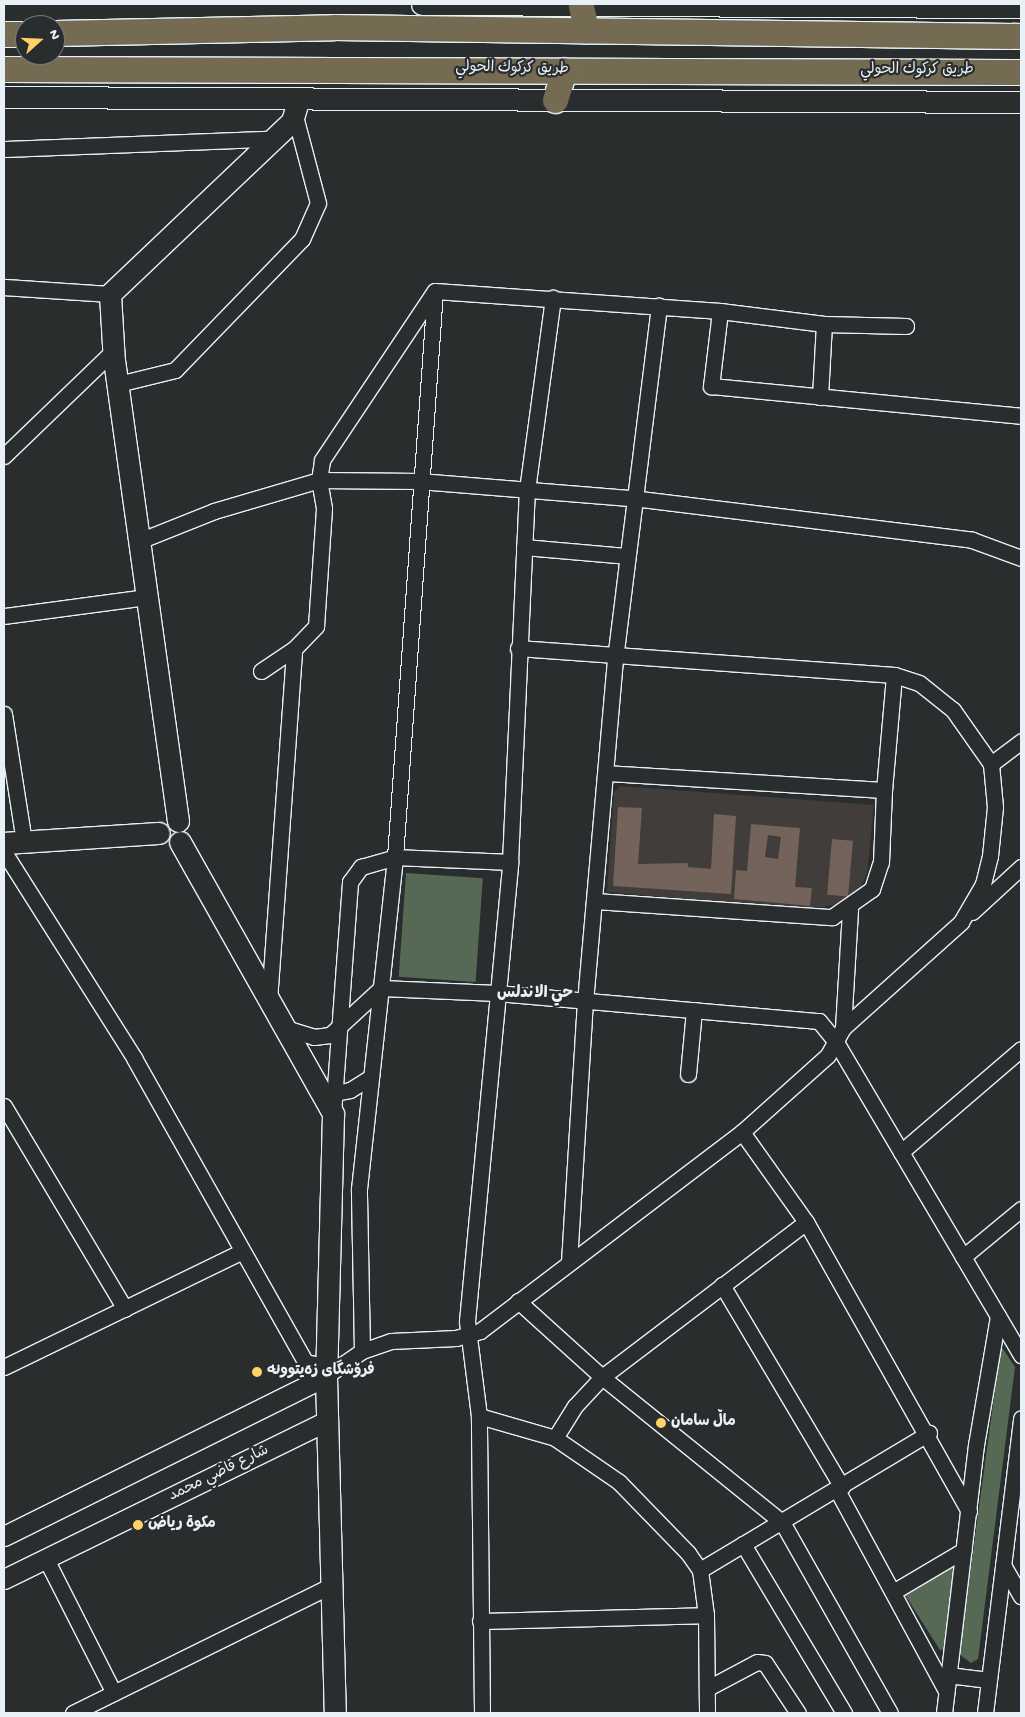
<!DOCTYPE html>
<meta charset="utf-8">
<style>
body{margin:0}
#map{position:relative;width:1025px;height:1717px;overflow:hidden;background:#2a2d2e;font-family:"Gochi Hand","Playpen Sans Arabic",sans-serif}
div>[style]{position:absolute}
.built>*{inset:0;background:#403d3b}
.green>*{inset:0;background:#566954;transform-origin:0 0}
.building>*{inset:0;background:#73635a;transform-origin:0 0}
.roads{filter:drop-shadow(1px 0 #e8f1f8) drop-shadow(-1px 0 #e8f1f8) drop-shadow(0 1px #e8f1f8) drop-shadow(0 -1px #e8f1f8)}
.minor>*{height:15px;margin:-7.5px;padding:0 7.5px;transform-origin:7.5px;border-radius:7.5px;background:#2a2d2e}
.tertiary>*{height:19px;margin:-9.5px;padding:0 9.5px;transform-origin:9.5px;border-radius:9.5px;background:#2a2d2e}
.secondary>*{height:21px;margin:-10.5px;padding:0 10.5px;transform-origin:10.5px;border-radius:10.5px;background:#2a2d2e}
.trunk>*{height:25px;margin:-12.5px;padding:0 12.5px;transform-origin:12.5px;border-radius:12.5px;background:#746b52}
.dots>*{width:14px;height:14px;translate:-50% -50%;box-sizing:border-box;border:2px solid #2a2d2e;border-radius:50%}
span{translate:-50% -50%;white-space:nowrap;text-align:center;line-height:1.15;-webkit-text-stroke:4.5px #2a2d2e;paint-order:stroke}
.street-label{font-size:15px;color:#e8f1f8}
.poi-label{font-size:15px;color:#e8f1f8;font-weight:700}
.left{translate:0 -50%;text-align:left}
.neighbourhood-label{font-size:16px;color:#e8f1f8;font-weight:700}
.frame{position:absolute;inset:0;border:5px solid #e8f1f8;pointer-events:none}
.north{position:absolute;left:15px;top:15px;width:50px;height:50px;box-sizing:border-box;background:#2a2d2e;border:1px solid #767b7f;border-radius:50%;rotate:70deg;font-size:14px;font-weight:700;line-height:20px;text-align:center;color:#e8f1f8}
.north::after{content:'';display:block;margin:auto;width:18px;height:22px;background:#ffd166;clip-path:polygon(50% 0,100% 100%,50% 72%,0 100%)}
</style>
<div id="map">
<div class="built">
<div style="clip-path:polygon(621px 786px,874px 805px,867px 874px,859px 890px,838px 904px,806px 910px,607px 892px,614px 792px)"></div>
</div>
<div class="green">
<div style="left:406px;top:873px;width:77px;height:104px;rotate:4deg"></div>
<div style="clip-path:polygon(1001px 1346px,1015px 1367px,978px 1659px,971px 1663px,959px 1654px)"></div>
<div style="clip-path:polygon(955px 1564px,948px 1648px,940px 1650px,905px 1595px)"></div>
</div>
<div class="building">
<div style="clip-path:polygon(618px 807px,642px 808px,638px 864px,688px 863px,688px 867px,711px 869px,714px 814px,736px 816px,731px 894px,613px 886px)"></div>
<div style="clip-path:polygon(evenodd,751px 824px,800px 828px,795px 887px,812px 888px,810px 906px,734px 899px,736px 870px,747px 871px,751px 824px,768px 835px,781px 837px,778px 859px,765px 857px,768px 835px)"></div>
<div style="left:832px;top:839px;width:21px;height:56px;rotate:5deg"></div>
</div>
<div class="roads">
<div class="minor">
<div style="left:4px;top:149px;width:264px;rotate:-2.2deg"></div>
<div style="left:4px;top:287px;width:106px;rotate:3.8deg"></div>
<div style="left:435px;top:291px;width:286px;rotate:4deg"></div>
<div style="left:720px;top:311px;width:105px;rotate:7.1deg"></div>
<div style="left:824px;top:324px;width:82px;rotate:1.4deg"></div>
<div style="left:720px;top:311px;width:76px;rotate:96.8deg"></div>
<div style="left:711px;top:386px;width:311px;rotate:5.5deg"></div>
<div style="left:118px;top:384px;width:59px;rotate:-13.8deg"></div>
<div style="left:175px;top:370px;width:182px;rotate:-45.9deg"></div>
<div style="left:302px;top:239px;width:39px;rotate:-66deg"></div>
<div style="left:318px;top:203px;width:90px;rotate:-104.8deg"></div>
<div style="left:820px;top:397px;width:73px;rotate:-86.9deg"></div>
<div style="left:4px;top:456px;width:153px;rotate:-43.9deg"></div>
<div style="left:139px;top:541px;width:81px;rotate:-21.8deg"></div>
<div style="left:214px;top:511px;width:109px;rotate:-16.4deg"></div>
<div style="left:319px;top:480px;width:100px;rotate:0.6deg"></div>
<div style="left:419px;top:481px;width:214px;rotate:4.6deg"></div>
<div style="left:632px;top:498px;width:343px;rotate:7deg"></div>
<div style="left:972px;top:540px;width:52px;rotate:20.2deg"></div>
<div style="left:524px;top:547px;width:102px;rotate:5deg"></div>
<div style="left:4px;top:616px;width:144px;rotate:-7.6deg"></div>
<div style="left:261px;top:671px;width:40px;rotate:-34deg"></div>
<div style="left:4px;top:714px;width:129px;rotate:81.1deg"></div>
<div style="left:991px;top:764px;width:38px;rotate:-37deg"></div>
<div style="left:884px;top:790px;width:115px;rotate:-85deg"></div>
<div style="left:4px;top:852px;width:244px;rotate:57.7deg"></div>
<div style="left:134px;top:1058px;width:349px;rotate:60.6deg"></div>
<div style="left:305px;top:1362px;width:21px;rotate:11deg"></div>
<div style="left:595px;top:901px;width:238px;rotate:3.9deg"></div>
<div style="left:832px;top:917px;width:49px;rotate:-35deg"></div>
<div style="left:872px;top:889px;width:28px;rotate:-72deg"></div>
<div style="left:881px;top:862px;width:72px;rotate:-87.6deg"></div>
<div style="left:884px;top:790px;width:277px;rotate:-176.5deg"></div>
<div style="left:972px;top:912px;width:67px;rotate:-42.6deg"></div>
<div style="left:269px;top:1001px;width:353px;rotate:-85.9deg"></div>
<div style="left:294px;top:649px;width:32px;rotate:-46deg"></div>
<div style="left:316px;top:626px;width:118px;rotate:-86.1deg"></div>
<div style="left:324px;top:508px;width:28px;rotate:-100deg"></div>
<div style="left:319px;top:480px;width:20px;rotate:-81deg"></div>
<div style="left:322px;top:460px;width:202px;rotate:-56.3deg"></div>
<div style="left:285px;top:1028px;width:30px;rotate:17deg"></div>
<div style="left:314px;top:1037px;width:16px;rotate:-7deg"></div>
<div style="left:330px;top:1035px;width:69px;rotate:-42.7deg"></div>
<div style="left:381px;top:988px;width:116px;rotate:2.5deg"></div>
<div style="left:497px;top:993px;width:323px;rotate:5deg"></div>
<div style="left:819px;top:1021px;width:27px;rotate:51deg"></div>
<div style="left:836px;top:1042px;width:364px;rotate:59.4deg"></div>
<div style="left:843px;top:1028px;width:119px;rotate:-86.6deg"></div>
<div style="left:688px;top:1074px;width:64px;rotate:-84.6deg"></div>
<div style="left:335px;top:1093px;width:15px;rotate:-11deg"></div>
<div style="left:350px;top:1090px;width:25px;rotate:-32deg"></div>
<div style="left:4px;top:1106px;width:236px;rotate:59.2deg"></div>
<div style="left:333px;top:1114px;width:233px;rotate:-85.8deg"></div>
<div style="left:350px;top:882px;width:19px;rotate:-54deg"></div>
<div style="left:361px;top:867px;width:35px;rotate:-16deg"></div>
<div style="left:395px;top:857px;width:567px;rotate:-85.96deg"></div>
<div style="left:742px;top:1132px;width:110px;rotate:54.6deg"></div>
<div style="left:806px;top:1222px;width:332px;rotate:60.6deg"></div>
<div style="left:901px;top:1152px;width:158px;rotate:-40.6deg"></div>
<div style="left:963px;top:1257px;width:75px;rotate:-39.6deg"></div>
<div style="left:569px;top:1262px;width:260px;rotate:-86.5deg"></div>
<div style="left:585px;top:1002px;width:352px;rotate:-85deg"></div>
<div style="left:616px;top:651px;width:348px;rotate:-82.9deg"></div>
<div style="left:722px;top:1285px;width:235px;rotate:59.3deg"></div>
<div style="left:518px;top:1301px;width:113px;rotate:42.1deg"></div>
<div style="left:602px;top:1377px;width:231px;rotate:38.9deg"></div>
<div style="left:782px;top:1522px;width:219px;rotate:60.5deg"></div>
<div style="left:362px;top:1351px;width:162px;rotate:-91.1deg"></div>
<div style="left:359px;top:1189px;width:334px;rotate:-83.8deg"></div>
<div style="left:395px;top:857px;width:115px;rotate:2.5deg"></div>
<div style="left:4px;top:1367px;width:263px;rotate:-25.9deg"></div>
<div style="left:326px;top:1376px;width:44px;rotate:-34.8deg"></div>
<div style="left:362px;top:1351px;width:31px;rotate:-19deg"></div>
<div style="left:391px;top:1341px;width:65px;rotate:-2.6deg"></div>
<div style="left:456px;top:1338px;width:25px;rotate:-16deg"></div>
<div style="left:480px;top:1331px;width:329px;rotate:-37.2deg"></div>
<div style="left:742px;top:1132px;width:115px;rotate:-41.8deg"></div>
<div style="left:828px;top:1055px;width:31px;rotate:-61deg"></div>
<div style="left:843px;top:1028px;width:159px;rotate:-41.9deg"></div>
<div style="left:961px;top:922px;width:44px;rotate:-59.9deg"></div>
<div style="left:983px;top:884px;width:29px;rotate:-76deg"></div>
<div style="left:990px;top:856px;width:49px;rotate:-84.2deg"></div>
<div style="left:995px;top:807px;width:43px;rotate:-95.3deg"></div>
<div style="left:991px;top:764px;width:66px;rotate:-125.1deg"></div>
<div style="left:953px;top:710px;width:43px;rotate:-141.5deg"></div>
<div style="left:919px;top:683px;width:26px;rotate:-162deg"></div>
<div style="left:894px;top:675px;width:377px;rotate:-175.9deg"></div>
<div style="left:479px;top:1416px;width:79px;rotate:16.1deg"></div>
<div style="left:555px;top:1438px;width:78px;rotate:34.5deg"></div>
<div style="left:619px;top:1482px;width:99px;rotate:45.8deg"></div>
<div style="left:688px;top:1553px;width:21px;rotate:55deg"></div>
<div style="left:700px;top:1570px;width:45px;rotate:82.4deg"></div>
<div style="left:706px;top:1615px;width:98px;rotate:89.4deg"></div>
<div style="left:555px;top:1438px;width:38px;rotate:-58deg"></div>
<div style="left:575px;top:1406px;width:40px;rotate:-47deg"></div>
<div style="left:602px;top:1377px;width:256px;rotate:-37.2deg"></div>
<div style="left:837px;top:1490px;width:229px;rotate:61.5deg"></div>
<div style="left:743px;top:1544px;width:197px;rotate:59.1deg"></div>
<div style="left:46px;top:1559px;width:150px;rotate:63.1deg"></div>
<div style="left:1003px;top:1565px;width:36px;rotate:60deg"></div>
<div style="left:700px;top:1570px;width:267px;rotate:-30.9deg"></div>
<div style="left:893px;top:1592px;width:82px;rotate:-30.6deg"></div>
<div style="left:480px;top:1621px;width:226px;rotate:-1.5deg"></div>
<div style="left:948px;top:1675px;width:41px;rotate:7deg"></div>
<div style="left:708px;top:1688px;width:55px;rotate:-28deg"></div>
<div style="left:757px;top:1662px;width:8px;rotate:7deg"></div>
<div style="left:765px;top:1663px;width:60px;rotate:56.6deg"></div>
<div style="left:73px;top:1713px;width:289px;rotate:-26.3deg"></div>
<div style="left:482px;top:1713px;width:297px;rotate:-90.6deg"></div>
<div style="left:479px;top:1416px;width:96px;rotate:-97.2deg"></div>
<div style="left:467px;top:1321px;width:461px;rotate:-84.6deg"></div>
<div style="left:510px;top:862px;width:372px;rotate:-87.4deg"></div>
<div style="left:527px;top:490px;width:194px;rotate:-82.3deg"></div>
<div style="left:944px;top:1713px;width:270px;rotate:-83.2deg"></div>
<div style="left:976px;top:1445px;width:131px;rotate:-80.3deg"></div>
<div style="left:985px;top:1713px;width:297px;rotate:-83deg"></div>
</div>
<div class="tertiary">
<div style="left:4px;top:1536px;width:360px;rotate:-26.4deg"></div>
<div style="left:4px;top:1579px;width:360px;rotate:-26.1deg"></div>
</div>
<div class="secondary">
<div style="left:422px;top:4px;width:599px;rotate:0.29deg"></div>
<div style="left:4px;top:97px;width:1017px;rotate:0.28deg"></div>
<div style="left:178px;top:821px;width:463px;rotate:-97.9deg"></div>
<div style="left:114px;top:362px;width:68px;rotate:-93.4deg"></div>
<div style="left:110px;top:294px;width:251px;rotate:-43.5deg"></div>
<div style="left:292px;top:121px;width:24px;rotate:-73deg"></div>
<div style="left:180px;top:842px;width:312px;rotate:60.6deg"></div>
<div style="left:333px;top:1114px;width:262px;rotate:91.5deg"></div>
<div style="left:326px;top:1376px;width:337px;rotate:88.5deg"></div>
<div style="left:4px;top:843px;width:155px;rotate:-3.7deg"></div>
</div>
<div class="trunk">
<div style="left:581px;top:6px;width:25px;rotate:78deg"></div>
<div style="left:55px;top:33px;width:279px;rotate:-1.2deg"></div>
<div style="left:334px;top:27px;width:687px;rotate:0.75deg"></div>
<div style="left:4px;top:34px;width:21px"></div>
<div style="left:4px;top:69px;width:1017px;rotate:0.17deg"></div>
<div style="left:555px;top:100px;width:31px;rotate:-73deg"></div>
</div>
</div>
<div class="dots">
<div style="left:257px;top:1372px;background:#ffd166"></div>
<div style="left:661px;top:1423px;background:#ffd166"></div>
<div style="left:138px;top:1525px;background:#ffd166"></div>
</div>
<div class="street-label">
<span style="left:512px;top:69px;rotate:1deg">طريق كركوك الحولي</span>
<span style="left:917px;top:71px">طريق كركوك الحولي</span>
<span style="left:219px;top:1474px;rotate:-26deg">شارع قاضي محمد</span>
</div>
<div class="poi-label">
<span class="left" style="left:267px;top:1372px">فرۆشگای زەیتوونە</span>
<span class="left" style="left:671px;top:1423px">ماڵ سامان</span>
<span class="left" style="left:148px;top:1525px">مكوة رياض</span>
</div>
<div class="neighbourhood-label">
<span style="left:535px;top:995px">حي الاندلس</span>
</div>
<div class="frame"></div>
<div class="north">N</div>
</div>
